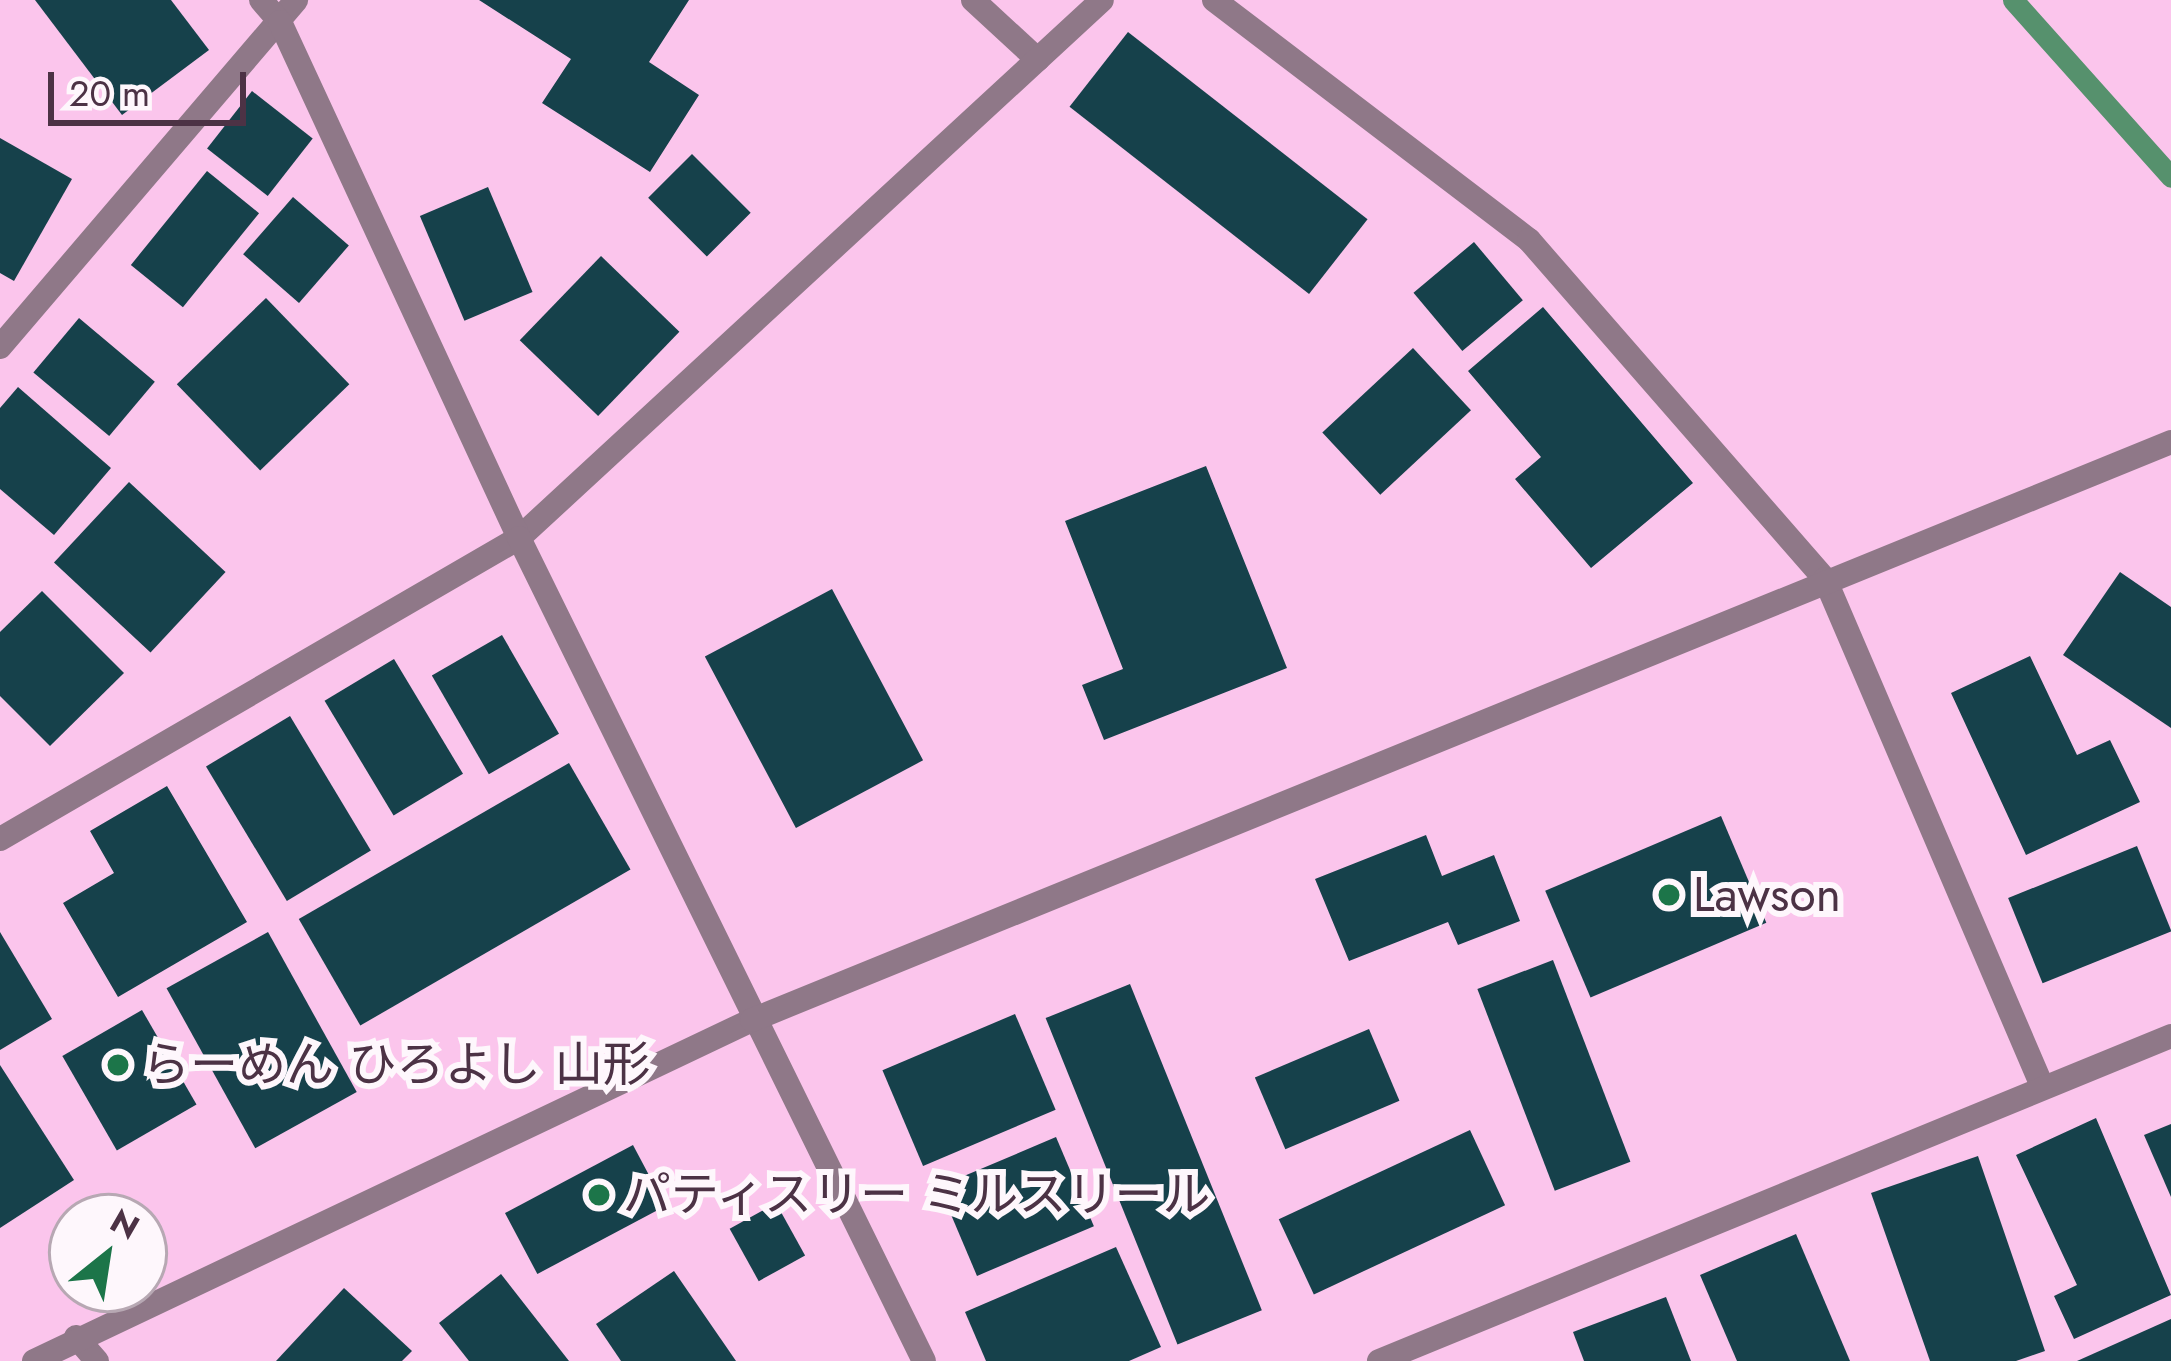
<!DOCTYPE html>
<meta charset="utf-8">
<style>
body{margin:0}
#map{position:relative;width:2171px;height:1361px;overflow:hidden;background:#fbc5ec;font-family:Jost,"Noto Sans JP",sans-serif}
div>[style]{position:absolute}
.stream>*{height:21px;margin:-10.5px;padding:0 10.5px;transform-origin:10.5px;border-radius:10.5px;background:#56916d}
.building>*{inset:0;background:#16414b;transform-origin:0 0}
.service>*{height:24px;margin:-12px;padding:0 12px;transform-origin:12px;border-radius:12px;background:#8f7888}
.minor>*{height:24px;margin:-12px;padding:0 12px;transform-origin:12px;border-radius:12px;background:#8f7888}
.tertiary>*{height:24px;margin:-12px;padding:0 12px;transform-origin:12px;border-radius:12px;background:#8f7888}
.dots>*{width:33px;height:33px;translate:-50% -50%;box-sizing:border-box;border:6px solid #fef7fc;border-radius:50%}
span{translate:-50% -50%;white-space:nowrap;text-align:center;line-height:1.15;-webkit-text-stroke:12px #fef7fc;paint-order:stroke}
.poi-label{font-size:48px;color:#4c3245}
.left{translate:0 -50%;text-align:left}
.north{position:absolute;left:48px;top:1193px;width:120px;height:120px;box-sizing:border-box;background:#fef7fc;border:3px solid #b7a8b3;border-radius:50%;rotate:30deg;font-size:33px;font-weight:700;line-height:48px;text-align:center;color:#4c3245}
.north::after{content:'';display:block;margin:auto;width:42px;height:54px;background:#1c7549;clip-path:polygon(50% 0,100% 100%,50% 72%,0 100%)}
.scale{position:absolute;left:48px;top:72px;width:198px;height:54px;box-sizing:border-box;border:6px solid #4c3245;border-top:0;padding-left:15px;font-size:36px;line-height:42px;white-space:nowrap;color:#4c3245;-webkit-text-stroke:9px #fef7fc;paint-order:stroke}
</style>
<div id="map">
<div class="stream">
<div style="left:2013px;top:0;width:237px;rotate:48.2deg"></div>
</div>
<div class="building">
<div style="clip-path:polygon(35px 0,171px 0,209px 50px,122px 115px)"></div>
<div style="clip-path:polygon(479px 0,689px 0,649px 62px,699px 95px,650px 172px,542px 103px,571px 59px)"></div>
<div style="left:1128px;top:32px;width:304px;height:95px;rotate:38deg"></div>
<div style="left:252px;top:91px;width:77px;height:73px;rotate:38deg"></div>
<div style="clip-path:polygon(0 138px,72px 179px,14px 281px,0 273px)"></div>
<div style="left:692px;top:154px;width:83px;height:62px;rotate:45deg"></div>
<div style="left:207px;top:171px;width:67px;height:121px;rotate:39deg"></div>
<div style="left:488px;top:187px;width:114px;height:74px;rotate:67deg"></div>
<div style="left:293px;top:197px;width:74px;height:76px;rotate:41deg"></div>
<div style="left:1474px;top:242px;width:76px;height:79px;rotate:50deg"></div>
<div style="left:601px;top:256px;width:109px;height:117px;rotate:44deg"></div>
<div style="left:266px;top:298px;width:120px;height:124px;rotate:46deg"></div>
<div style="clip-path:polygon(1543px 307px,1693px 483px,1591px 568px,1515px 479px,1541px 457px,1468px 371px)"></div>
<div style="left:79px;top:318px;width:99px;height:71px;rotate:40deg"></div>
<div style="left:1413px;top:348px;width:85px;height:124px;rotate:47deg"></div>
<div style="clip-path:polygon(18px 387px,111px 468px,54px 535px,0 489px,0 408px)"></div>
<div style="clip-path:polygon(1206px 466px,1287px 668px,1104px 740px,1082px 685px,1123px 669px,1065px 521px)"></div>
<div style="left:129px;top:482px;width:132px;height:110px;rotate:43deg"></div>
<div style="clip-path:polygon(2120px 572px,2171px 607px,2171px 728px,2063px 655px)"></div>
<div style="left:832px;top:589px;width:194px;height:144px;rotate:62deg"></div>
<div style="clip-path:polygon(42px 591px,124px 673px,50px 746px,0 696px,0 632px)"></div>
<div style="left:502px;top:635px;width:114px;height:81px;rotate:60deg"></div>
<div style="clip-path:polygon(2030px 656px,2077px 755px,2110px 740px,2140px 802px,2026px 855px,1951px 693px)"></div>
<div style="left:394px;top:659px;width:134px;height:81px;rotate:59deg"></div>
<div style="left:290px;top:716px;width:157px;height:98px;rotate:59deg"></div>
<div style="left:569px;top:763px;width:123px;height:312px;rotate:60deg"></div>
<div style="clip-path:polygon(167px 786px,247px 922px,118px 997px,63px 903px,114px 873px,90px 831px)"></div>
<div style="left:1721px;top:816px;width:116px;height:191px;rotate:67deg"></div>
<div style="clip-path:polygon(1426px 835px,1442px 876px,1494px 855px,1520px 921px,1458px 945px,1448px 922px,1349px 961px,1315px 879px)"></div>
<div style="left:2137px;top:846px;width:92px;height:139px;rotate:68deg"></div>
<div style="clip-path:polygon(0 932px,52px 1019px,0 1050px)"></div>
<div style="left:268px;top:932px;width:183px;height:116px;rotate:61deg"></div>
<div style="left:1553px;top:960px;width:216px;height:81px;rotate:69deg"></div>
<div style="left:1130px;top:984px;width:352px;height:91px;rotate:68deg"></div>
<div style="left:142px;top:1010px;width:109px;height:92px;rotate:60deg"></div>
<div style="left:1015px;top:1014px;width:104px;height:144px;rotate:67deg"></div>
<div style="left:1369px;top:1029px;width:78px;height:124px;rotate:67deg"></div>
<div style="clip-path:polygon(0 1065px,74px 1180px,0 1228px)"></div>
<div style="clip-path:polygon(2096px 1118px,2171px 1295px,2074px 1339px,2054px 1296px,2077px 1285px,2016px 1155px)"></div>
<div style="clip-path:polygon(2171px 1124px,2171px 1197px,2144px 1135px)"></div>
<div style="left:1470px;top:1130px;width:83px;height:211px;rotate:65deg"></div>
<div style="left:1056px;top:1137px;width:97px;height:127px;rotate:67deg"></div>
<div style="left:633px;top:1145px;width:69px;height:145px;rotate:62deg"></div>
<div style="clip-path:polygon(1978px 1156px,2045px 1351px,2016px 1361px,1930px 1361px,1871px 1193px)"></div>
<div style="left:776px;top:1203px;width:60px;height:53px;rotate:61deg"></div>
<div style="clip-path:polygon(1796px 1234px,1850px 1361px,1737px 1361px,1700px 1275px)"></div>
<div style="clip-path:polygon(1116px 1247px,1161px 1347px,1129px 1361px,986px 1361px,965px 1312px)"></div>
<div style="clip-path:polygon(674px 1271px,736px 1361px,621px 1361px,596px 1324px)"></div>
<div style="clip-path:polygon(501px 1274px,569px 1361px,469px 1361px,439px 1323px)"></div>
<div style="clip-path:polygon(344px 1288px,412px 1351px,402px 1361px,276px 1361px)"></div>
<div style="clip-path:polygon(1666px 1297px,1691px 1361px,1584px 1361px,1573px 1332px)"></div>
<div style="clip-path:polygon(2171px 1319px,2171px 1361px,2077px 1361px)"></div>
</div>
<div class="service">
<div style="left:973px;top:0;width:88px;rotate:42.7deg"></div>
<div style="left:1214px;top:0;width:396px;rotate:37.3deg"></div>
<div style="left:1529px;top:240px;width:450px;rotate:48.9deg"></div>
<div style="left:1825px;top:579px;width:551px;rotate:66.83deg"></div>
<div style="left:0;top:347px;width:456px;rotate:-49.5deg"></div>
<div style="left:0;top:839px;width:600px;rotate:-30.11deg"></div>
<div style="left:519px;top:538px;width:793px;rotate:-42.7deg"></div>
<div style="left:1379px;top:1361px;width:856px;rotate:-22.31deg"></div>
</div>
<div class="minor">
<div style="left:261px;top:0;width:29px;rotate:49deg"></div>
<div style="left:280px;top:22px;width:569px;rotate:65.15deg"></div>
<div style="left:519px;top:538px;width:917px;rotate:63.8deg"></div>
<div style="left:76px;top:1337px;width:32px;rotate:49deg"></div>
</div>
<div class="tertiary">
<div style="left:34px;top:1361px;width:795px;rotate:-25.4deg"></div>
<div style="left:752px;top:1020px;width:1532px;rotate:-22.16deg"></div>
</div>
<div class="dots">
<div style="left:1669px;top:895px;background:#1c7549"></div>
<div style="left:118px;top:1065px;background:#1c7549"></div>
<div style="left:599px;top:1195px;background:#1c7549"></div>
</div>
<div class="poi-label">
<span class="left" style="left:1693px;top:895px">Lawson</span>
<span class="left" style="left:142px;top:1065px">らーめん ひろよし 山形</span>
<span class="left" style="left:623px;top:1195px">パティスリー ミルスリール</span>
</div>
<div class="north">N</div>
<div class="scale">20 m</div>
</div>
